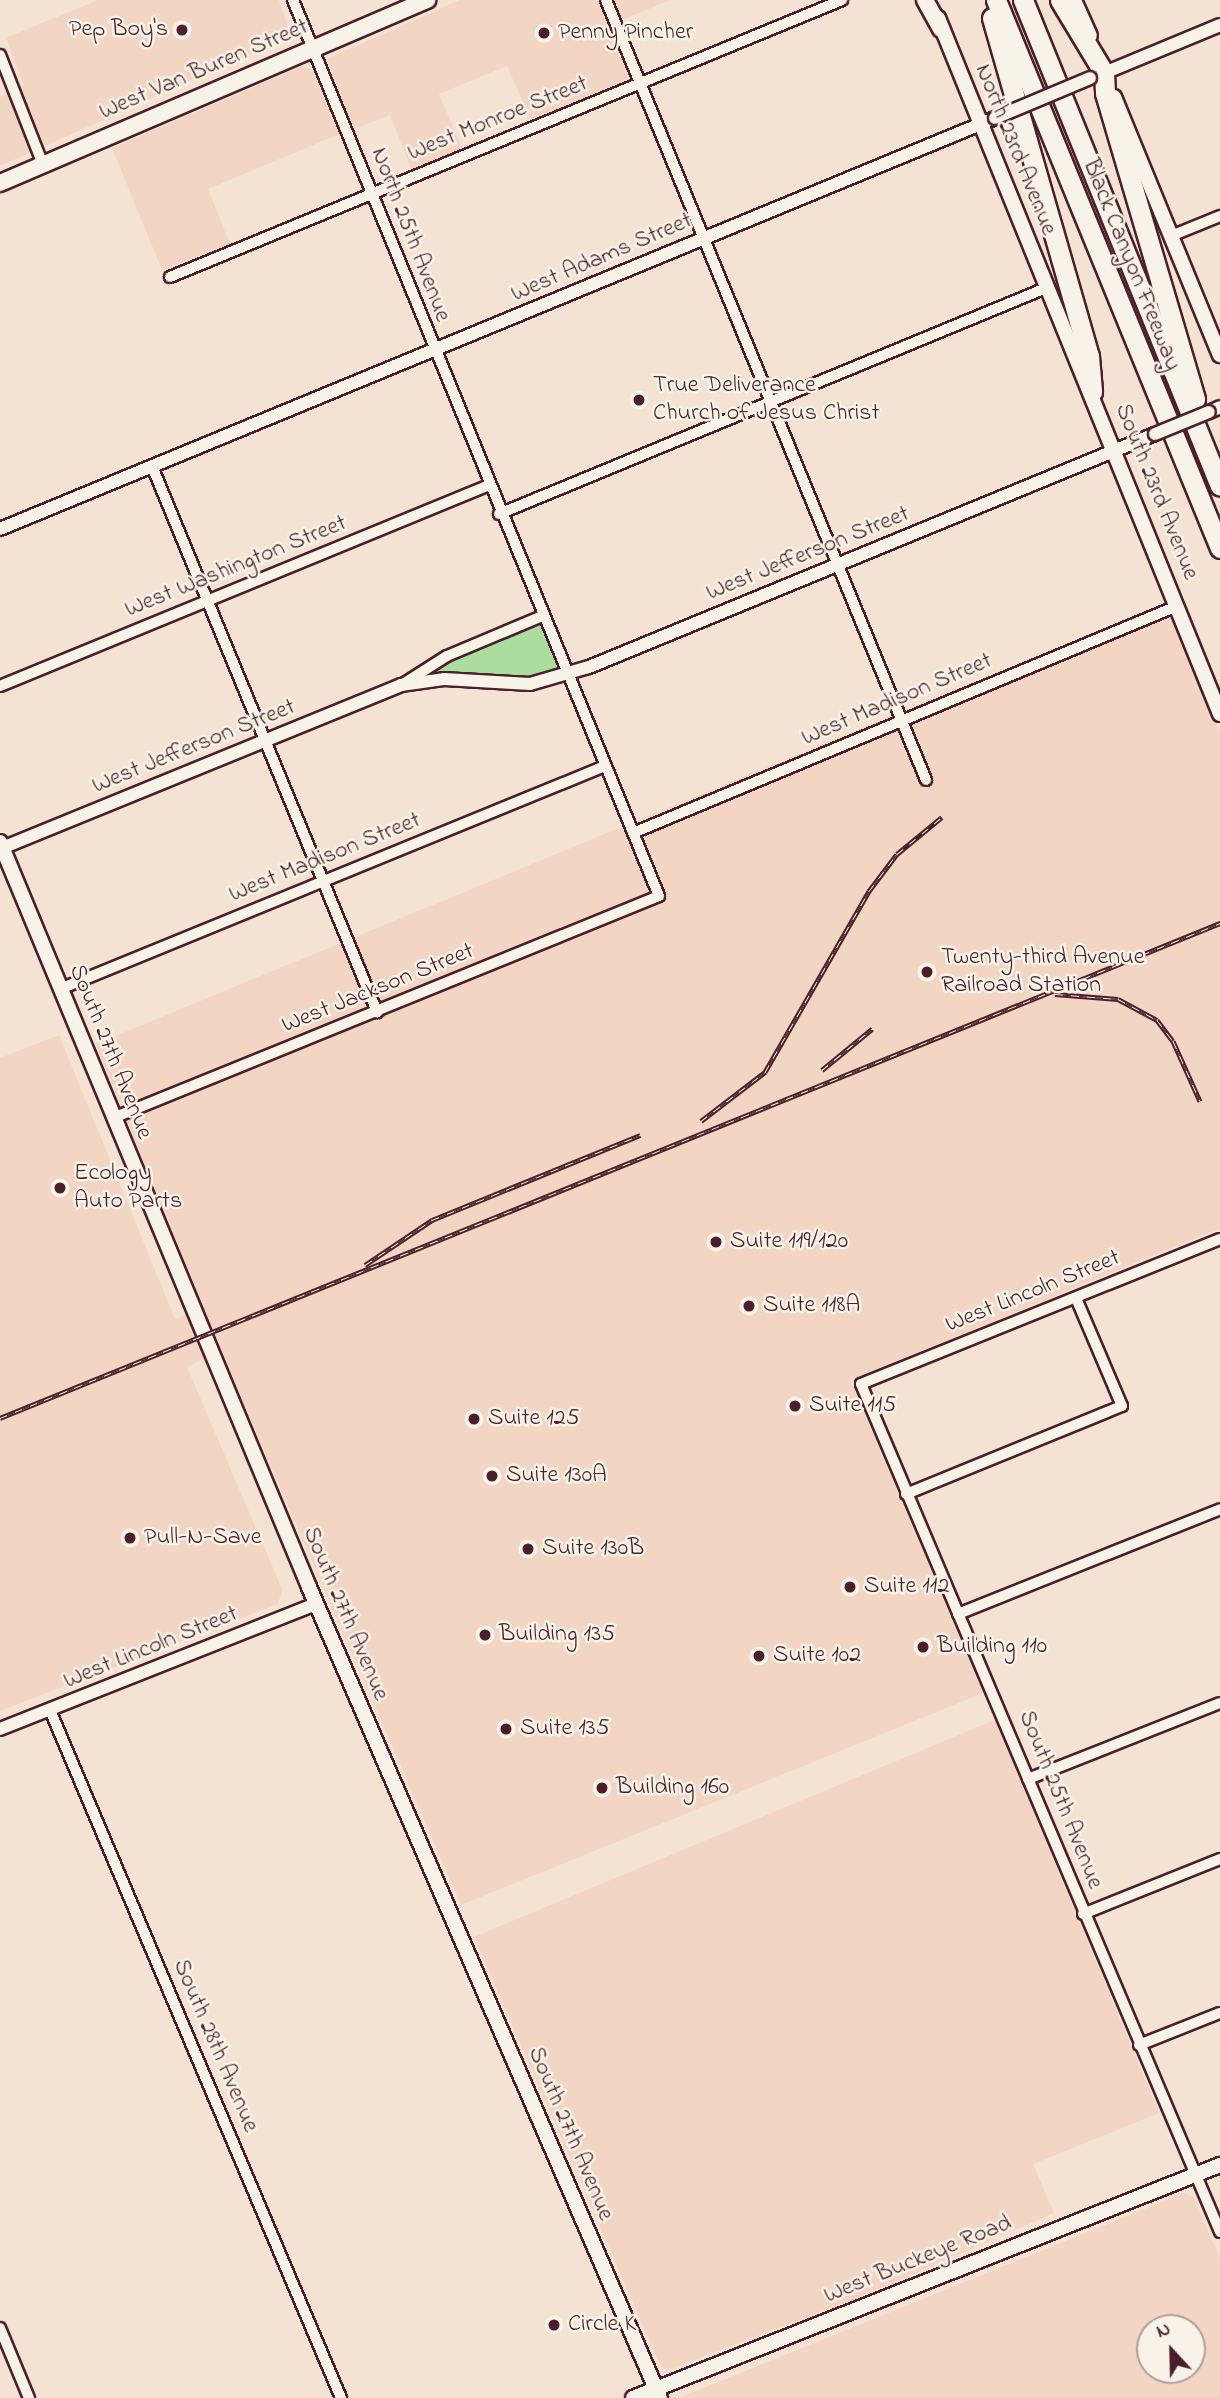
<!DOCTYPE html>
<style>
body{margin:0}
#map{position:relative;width:1220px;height:2398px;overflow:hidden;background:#f4e2d2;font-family:"Indie Flower",sans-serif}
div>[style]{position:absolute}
.built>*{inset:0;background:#f2d6c3}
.green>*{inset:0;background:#abdd9e}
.roads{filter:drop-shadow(2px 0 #4a1f2b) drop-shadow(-2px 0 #4a1f2b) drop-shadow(0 2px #4a1f2b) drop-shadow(0 -2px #4a1f2b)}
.minor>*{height:10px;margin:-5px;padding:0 5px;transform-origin:5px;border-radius:5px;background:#f7f3e8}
.tertiary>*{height:12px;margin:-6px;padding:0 6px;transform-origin:6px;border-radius:6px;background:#f7f3e8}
.secondary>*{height:14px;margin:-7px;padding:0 7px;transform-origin:7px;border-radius:7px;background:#f7f3e8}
.primary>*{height:16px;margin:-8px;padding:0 8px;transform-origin:8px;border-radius:8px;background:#f7f3e8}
.motorway>*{height:19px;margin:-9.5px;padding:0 9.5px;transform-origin:9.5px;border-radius:9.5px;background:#f7f3e8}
.rail>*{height:5px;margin-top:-2.5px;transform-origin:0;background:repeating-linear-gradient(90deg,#f7f3e8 0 8px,#4a1f2b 0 16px);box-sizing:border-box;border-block:2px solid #4a1f2b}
.bridges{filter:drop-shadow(2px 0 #4a1f2b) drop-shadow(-2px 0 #4a1f2b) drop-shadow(0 2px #4a1f2b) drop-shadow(0 -2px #4a1f2b)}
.tertiary-bridge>*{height:12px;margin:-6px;padding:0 6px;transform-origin:6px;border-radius:6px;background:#f7f3e8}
.dots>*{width:19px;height:19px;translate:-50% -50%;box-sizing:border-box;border:4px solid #f7f3e8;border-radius:50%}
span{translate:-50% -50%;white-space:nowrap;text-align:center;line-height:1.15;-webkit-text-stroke:5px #f7f3e8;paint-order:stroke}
.poi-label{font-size:24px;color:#4a1f2b}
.right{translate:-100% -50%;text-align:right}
.left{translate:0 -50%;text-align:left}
.street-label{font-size:24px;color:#4a1f2b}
.north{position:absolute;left:1136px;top:2314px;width:70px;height:70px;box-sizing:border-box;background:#f7f3e8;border:2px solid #b29e9c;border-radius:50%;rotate:338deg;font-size:19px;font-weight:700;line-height:28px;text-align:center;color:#4a1f2b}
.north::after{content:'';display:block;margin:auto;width:24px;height:32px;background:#4a1f2b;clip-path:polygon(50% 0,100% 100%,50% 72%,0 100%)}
</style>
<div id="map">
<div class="built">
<div style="clip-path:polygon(98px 0,279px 0,291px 36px,0 166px,0 97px,24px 86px,6px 38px)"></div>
<div style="clip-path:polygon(460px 0,597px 0,630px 81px,531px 121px,507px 66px,439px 94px,463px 150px,412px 171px,390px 115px,354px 129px,327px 59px)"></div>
<div style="clip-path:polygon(614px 0,670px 0,622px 20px)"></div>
<div style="clip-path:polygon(303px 66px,312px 70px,339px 134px,208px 189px,230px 244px,162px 270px,112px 148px)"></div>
<div style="clip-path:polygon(1167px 602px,1220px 732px,1220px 1228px,850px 1380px,983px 1693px,461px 1905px,221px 1351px,187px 1367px,282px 1589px,278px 1604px,0 1711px,0 1058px,59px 1035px,175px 1319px,203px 1307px,96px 1044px)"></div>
<div style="clip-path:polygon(995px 1720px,1159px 2113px,1033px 2164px,1054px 2213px,853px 2300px,670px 2369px,661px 2367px,474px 1937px)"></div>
<div style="clip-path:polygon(evenodd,1184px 2193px,1194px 2197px,1220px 2259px,1220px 2398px,679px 2398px,1184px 2193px,1150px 2328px,1192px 2328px,1192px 2370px,1150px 2370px,1150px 2328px)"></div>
</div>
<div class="green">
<div style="clip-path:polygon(542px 616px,567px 674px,546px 680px,401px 685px)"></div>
</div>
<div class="roads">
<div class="minor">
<div style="left:606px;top:0;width:843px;rotate:67.69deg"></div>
<div style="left:0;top:55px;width:118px;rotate:68.6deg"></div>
<div style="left:1171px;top:236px;width:53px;rotate:-22.2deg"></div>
<div style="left:170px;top:277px;width:727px;rotate:-22.4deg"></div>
<div style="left:152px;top:466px;width:591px;rotate:67.6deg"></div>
<div style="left:499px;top:514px;width:592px;rotate:-22.45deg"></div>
<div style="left:403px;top:684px;width:52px;rotate:-32.5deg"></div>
<div style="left:447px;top:656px;width:103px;rotate:-22.8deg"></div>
<div style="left:0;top:686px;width:526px;rotate:-22.33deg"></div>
<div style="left:633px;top:833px;width:589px;rotate:-22.65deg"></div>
<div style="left:60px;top:989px;width:589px;rotate:-22.25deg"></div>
<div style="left:113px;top:1118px;width:589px;rotate:-22.13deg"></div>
<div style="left:659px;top:896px;width:968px;rotate:-112.22deg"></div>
<div style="left:1220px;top:1239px;width:387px;rotate:158deg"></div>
<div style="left:861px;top:1384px;width:921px;rotate:67.05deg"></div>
<div style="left:906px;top:1494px;width:233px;rotate:-22.2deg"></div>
<div style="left:1122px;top:1406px;width:117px;rotate:-113.1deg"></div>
<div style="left:958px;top:1614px;width:282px;rotate:-21.8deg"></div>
<div style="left:50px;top:1710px;width:747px;rotate:67.07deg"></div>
<div style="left:1028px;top:1779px;width:206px;rotate:-21.6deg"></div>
<div style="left:1083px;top:1914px;width:148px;rotate:-21.9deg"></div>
<div style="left:1139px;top:2045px;width:87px;rotate:-21.6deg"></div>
<div style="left:0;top:2328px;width:76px;rotate:67.5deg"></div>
</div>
<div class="tertiary">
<div style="left:1097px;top:76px;width:133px;rotate:-22.5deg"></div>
<div style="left:1209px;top:412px;width:12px;rotate:-24deg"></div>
<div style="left:0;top:529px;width:1077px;rotate:-22.44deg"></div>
<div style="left:2px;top:848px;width:431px;rotate:-22.2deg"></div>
<div style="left:401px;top:685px;width:43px;rotate:-7.9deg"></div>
<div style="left:444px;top:679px;width:86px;rotate:3.3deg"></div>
<div style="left:530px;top:684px;width:61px;rotate:-16.1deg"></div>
<div style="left:589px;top:667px;width:612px;rotate:-22.38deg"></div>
<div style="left:0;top:1729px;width:340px;rotate:-21.6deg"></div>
</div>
<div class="secondary">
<div style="left:1074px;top:0;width:39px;rotate:66deg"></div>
<div style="left:938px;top:18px;width:751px;rotate:67.94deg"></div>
<div style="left:1114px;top:97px;width:279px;rotate:67.7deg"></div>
<div style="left:0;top:842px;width:807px;rotate:67.47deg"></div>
<div style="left:309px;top:1587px;width:884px;rotate:66.6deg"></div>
<div style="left:633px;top:2398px;width:632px;rotate:-21.65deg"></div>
</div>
<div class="primary">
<div style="left:925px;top:0;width:33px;rotate:61deg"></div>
<div style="left:0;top:183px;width:465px;rotate:-23.2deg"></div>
</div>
<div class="motorway">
<div style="left:996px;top:0;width:592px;rotate:67.77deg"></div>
<div style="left:1023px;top:0;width:524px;rotate:67.93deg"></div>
<div style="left:1060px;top:0;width:85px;rotate:58.9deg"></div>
<div style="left:1104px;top:73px;width:20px;rotate:87deg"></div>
<div style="left:1105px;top:93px;width:319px;rotate:73.6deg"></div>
<div style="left:992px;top:18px;width:352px;rotate:74deg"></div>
<div style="left:1089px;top:356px;width:36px;rotate:85deg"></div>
</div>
</div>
<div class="rail">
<div style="left:1055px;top:994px;width:63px;rotate:4.5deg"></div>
<div style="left:1118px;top:999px;width:44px;rotate:28.3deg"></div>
<div style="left:1157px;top:1020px;width:26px;rotate:53deg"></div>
<div style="left:1173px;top:1041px;width:66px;rotate:65.8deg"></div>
<div style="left:822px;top:1070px;width:65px;rotate:-39.4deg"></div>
<div style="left:701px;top:1121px;width:81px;rotate:-37.4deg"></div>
<div style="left:765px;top:1072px;width:209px;rotate:-60.1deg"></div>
<div style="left:869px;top:891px;width:46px;rotate:-52.9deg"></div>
<div style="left:897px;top:854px;width:58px;rotate:-39.4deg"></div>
<div style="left:365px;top:1265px;width:81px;rotate:-33.9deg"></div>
<div style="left:432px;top:1220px;width:225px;rotate:-22.2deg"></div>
<div style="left:0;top:1418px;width:1317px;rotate:-22.08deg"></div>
</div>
<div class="bridges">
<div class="tertiary-bridge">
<div style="left:995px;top:118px;width:103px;rotate:-22.8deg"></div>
<div style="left:1155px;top:434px;width:58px;rotate:-22.2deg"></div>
</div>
</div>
<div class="dots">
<div style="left:182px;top:30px;background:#4a1f2b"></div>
<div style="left:544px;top:33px;background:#4a1f2b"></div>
<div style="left:639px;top:400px;background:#4a1f2b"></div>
<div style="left:927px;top:972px;background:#4a1f2b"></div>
<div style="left:60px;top:1188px;background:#4a1f2b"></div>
<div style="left:716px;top:1242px;background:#4a1f2b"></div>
<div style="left:749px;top:1306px;background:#4a1f2b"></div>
<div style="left:795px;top:1406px;background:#4a1f2b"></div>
<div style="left:474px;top:1419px;background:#4a1f2b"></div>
<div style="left:492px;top:1476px;background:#4a1f2b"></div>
<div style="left:130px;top:1538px;background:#4a1f2b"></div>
<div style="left:528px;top:1549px;background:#4a1f2b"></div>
<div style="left:850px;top:1587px;background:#4a1f2b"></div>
<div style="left:485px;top:1635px;background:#4a1f2b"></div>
<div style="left:923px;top:1647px;background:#4a1f2b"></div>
<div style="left:759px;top:1656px;background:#4a1f2b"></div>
<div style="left:506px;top:1729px;background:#4a1f2b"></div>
<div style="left:602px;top:1788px;background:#4a1f2b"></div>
<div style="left:554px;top:2325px;background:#4a1f2b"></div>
</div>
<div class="poi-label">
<span class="right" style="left:168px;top:30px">Pep Boy's</span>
<span class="left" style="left:558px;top:33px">Penny Pincher</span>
<span class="left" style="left:653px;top:400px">True Deliverance<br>Church of Jesus Christ</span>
<span class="left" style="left:941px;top:972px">Twenty-third Avenue<br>Railroad Station</span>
<span class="left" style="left:74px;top:1188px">Ecology<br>Auto Parts</span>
<span class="left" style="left:730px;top:1242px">Suite 119/120</span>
<span class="left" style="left:763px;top:1306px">Suite 118A</span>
<span class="left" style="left:809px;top:1406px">Suite 115</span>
<span class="left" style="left:488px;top:1419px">Suite 125</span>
<span class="left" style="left:506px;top:1476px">Suite 130A</span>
<span class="left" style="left:144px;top:1538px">Pull-N-Save</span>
<span class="left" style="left:542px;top:1549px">Suite 130B</span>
<span class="left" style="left:864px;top:1587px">Suite 112</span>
<span class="left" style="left:499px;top:1635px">Building 135</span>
<span class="left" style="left:937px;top:1647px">Building 110</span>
<span class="left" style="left:773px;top:1656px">Suite 102</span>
<span class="left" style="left:520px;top:1729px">Suite 135</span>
<span class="left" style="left:616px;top:1788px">Building 160</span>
<span class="left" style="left:568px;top:2325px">Circle K</span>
</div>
<div class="street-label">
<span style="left:204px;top:70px;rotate:-23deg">West Van Buren Street</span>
<span style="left:498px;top:119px;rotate:-22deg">West Monroe Street</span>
<span style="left:1015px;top:150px;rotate:68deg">North 23rd Avenue</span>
<span style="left:410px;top:235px;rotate:69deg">North 25th Avenue</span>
<span style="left:602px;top:258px;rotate:-23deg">West Adams Street</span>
<span style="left:1131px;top:265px;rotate:68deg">Black Canyon Freeway</span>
<span style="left:1156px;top:492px;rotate:68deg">South 23rd Avenue</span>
<span style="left:808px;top:554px;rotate:-22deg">West Jefferson Street</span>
<span style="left:236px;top:567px;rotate:-22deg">West Washington Street</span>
<span style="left:897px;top:700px;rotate:-23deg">West Madison Street</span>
<span style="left:194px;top:747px;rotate:-22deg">West Jefferson Street</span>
<span style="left:325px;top:858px;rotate:-22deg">West Madison Street</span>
<span style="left:378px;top:989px;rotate:-22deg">West Jackson Street</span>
<span style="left:110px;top:1052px;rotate:68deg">South 27th Avenue</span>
<span style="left:1033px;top:1292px;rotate:-22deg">West Lincoln Street</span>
<span style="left:345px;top:1614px;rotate:67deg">South 27th Avenue</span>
<span style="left:151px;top:1648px;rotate:-22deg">West Lincoln Street</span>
<span style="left:1060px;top:1800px;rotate:68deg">South 25th Avenue</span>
<span style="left:215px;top:2046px;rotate:67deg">South 28th Avenue</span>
<span style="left:570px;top:2134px;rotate:67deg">South 27th Avenue</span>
<span style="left:918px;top:2260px;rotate:-22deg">West Buckeye Road</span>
</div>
<div class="north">N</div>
</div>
